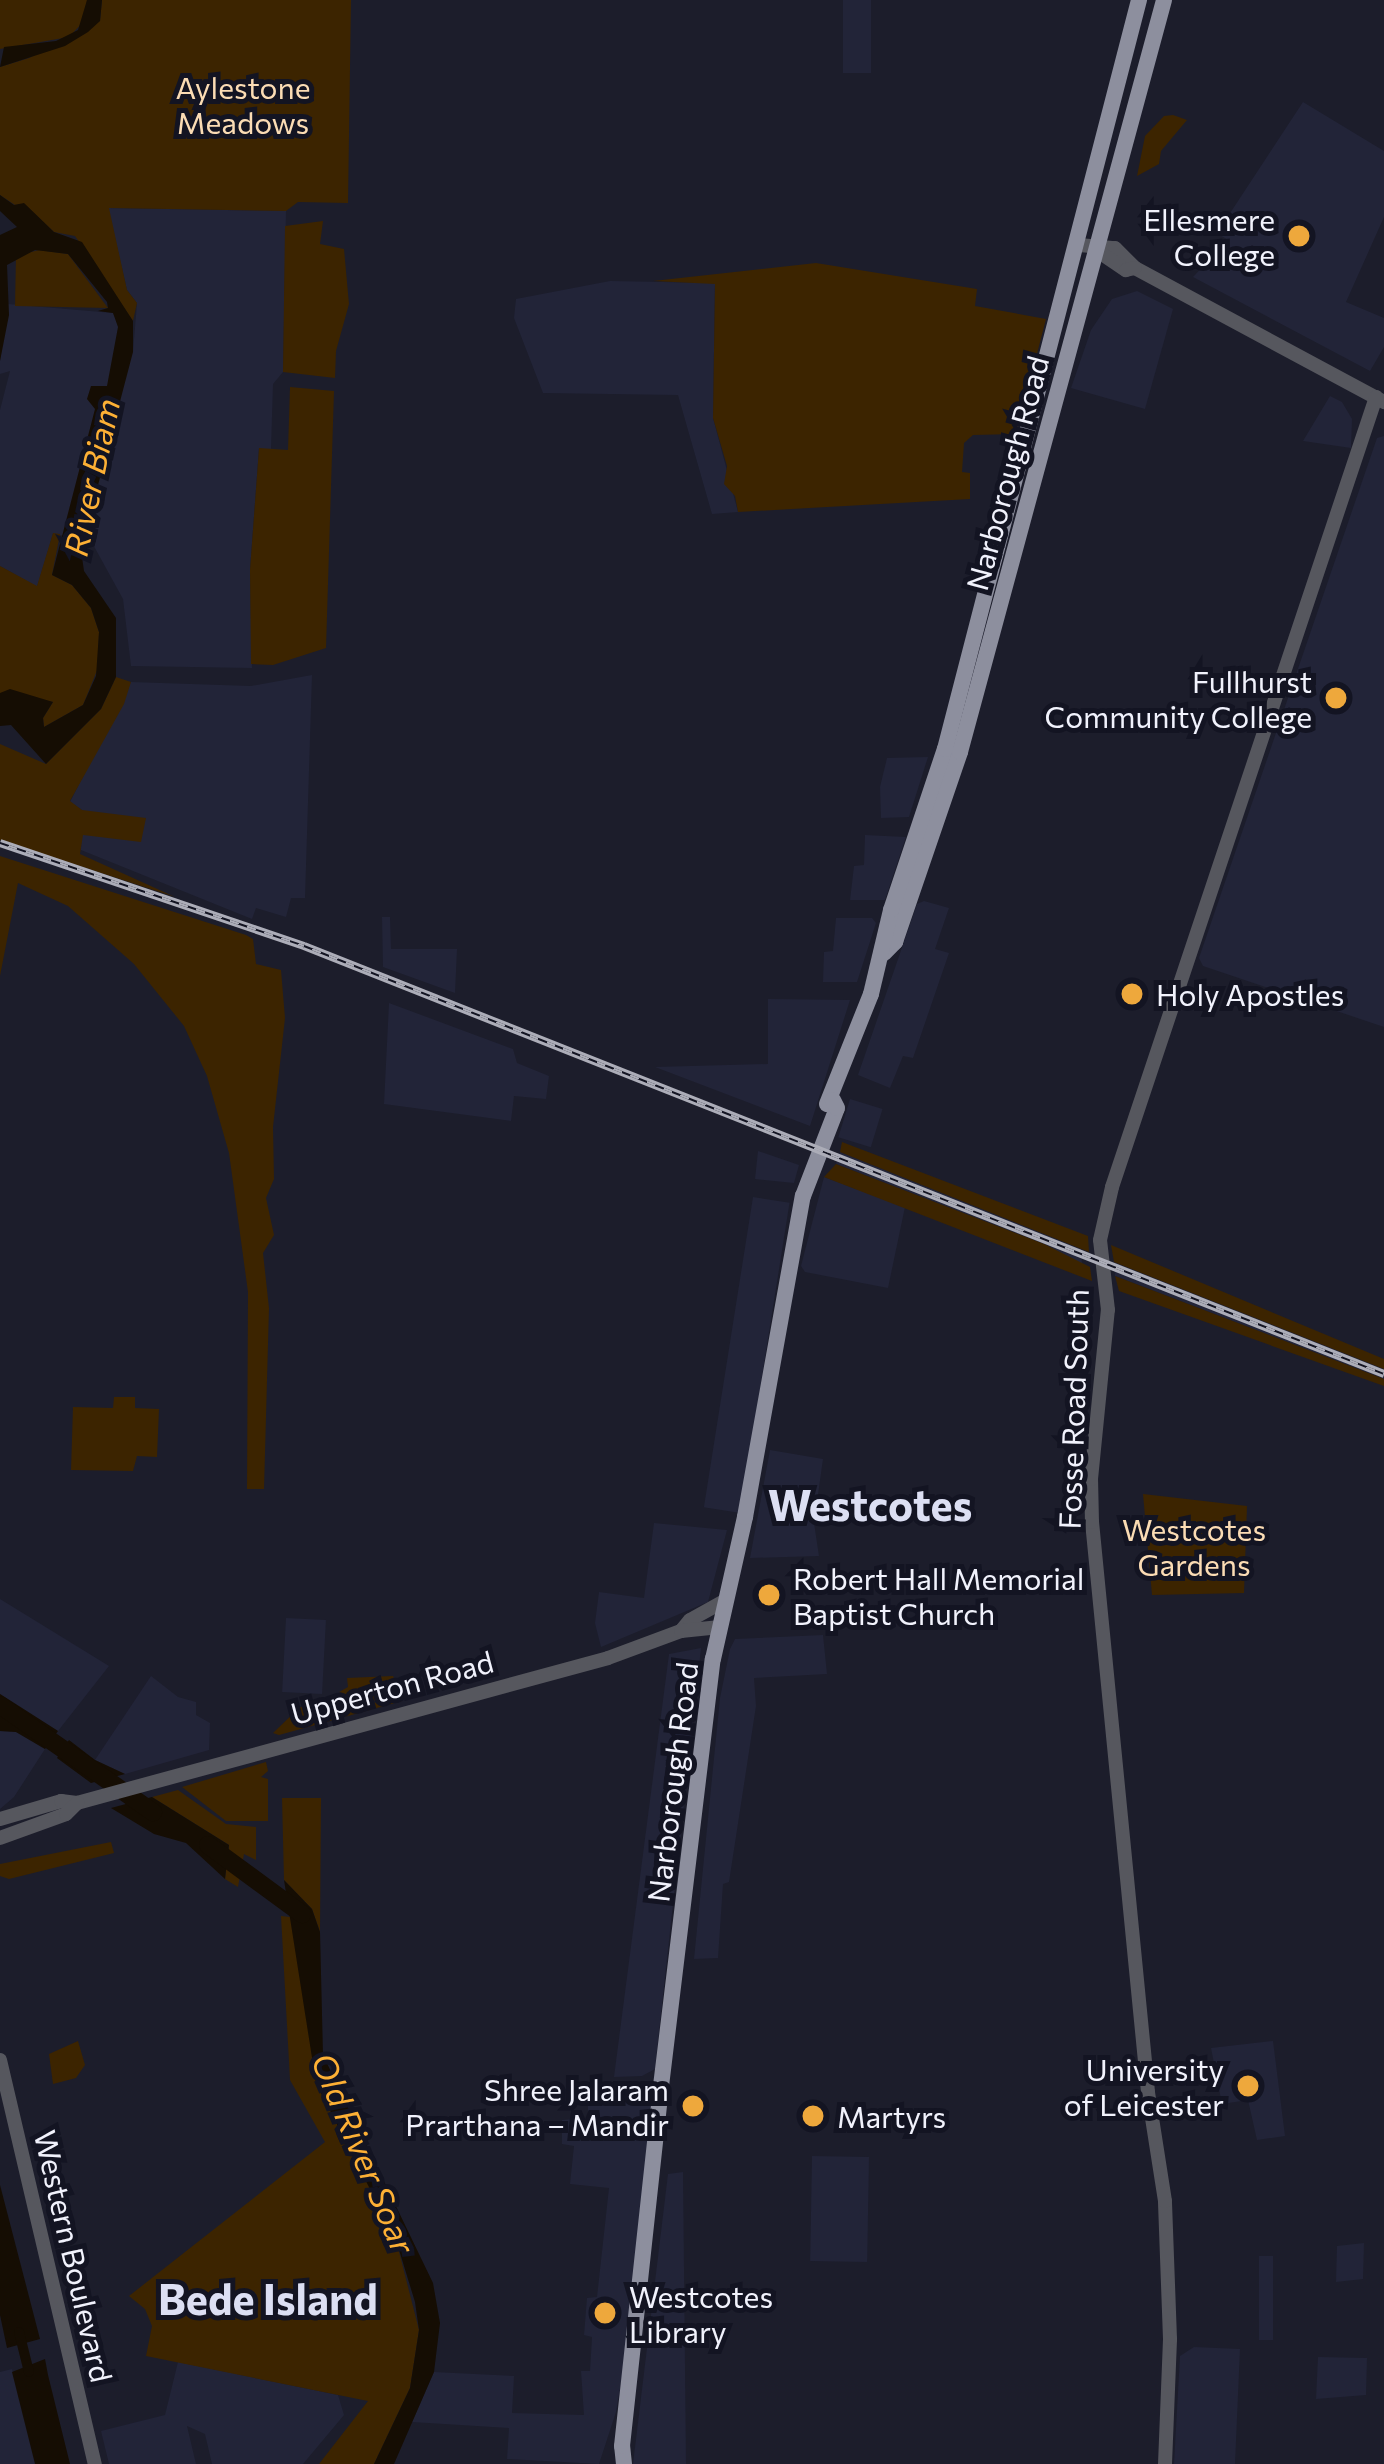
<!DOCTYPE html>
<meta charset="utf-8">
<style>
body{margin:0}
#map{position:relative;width:1384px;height:2464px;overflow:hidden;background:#1c1d2b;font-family:Commissioner,sans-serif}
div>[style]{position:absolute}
.built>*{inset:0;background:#222438;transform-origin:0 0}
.green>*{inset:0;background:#3c2400}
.water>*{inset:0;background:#150d03}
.canal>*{height:10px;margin:-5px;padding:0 5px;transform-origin:5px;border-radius:5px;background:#150d03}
.river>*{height:18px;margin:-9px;padding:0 9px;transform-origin:9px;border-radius:9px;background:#150d03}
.tertiary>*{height:14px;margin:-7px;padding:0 7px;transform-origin:7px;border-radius:7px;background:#56575e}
.primary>*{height:16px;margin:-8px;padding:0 8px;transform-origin:8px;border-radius:8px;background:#8d8f9e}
.rail>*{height:8px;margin-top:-4px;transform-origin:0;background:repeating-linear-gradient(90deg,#131422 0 9px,#acadb8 0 18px);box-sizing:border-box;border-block:3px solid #acadb8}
.dots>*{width:33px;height:33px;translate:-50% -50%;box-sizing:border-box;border:6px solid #131422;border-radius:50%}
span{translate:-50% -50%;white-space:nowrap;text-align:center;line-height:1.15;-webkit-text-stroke:10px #131422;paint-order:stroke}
.park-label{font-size:30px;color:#fbdcb4}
.poi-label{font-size:30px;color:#f1f2fc}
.right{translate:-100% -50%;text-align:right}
.left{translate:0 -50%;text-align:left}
.street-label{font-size:30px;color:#f1f2fc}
.water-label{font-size:33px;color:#fdb035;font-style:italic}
.district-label{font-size:42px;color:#dcdff3;font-weight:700}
</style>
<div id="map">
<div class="built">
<div style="left:843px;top:0;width:28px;height:73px"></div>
<div style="clip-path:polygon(1303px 102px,1384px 151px,1384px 217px,1346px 302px,1384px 318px,1384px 347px,1370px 371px,1193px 277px,1228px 240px,1217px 233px)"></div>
<div style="clip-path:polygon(108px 208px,286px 211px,283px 372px,273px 384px,271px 449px,259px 449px,250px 570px,252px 668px,131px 666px,123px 599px,90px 539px,53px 534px,37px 587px,0 566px,0 410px,10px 371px,0 374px,0 361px,8px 304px,113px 313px,133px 352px,137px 303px,127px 290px)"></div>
<div style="clip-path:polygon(610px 281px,715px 283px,713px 418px,738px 512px,712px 514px,678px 395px,543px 393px,514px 318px,516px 299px)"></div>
<div style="clip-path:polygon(1137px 291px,1173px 309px,1145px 409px,1071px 388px,1091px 330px,1112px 299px)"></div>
<div style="clip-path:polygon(1330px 396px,1342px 402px,1352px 419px,1351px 448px,1303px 441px)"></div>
<div style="clip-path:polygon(1384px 436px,1384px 1027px,1203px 966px,1199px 958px,1377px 438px)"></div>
<div style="clip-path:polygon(312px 675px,305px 898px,291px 898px,286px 917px,256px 908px,252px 919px,81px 850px,82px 810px,70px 802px,131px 682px,251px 686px)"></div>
<div style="clip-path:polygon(928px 757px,909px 817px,881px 818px,880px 787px,887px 758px)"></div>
<div style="clip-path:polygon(865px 835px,906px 837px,885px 900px,850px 900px,854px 866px,864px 865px)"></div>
<div style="clip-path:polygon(924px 901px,949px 908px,935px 949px,949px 953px,913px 1058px,903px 1056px,890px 1088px,858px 1075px,917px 904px)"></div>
<div style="clip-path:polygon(382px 917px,390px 917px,391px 949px,457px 949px,455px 993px,383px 967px)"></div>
<div style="clip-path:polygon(836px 918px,872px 918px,876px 923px,857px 982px,823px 982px,824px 952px,833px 951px)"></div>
<div style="clip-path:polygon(768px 999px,850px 1000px,810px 1126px,655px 1067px,768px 1064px)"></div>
<div style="clip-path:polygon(389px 1003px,513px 1049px,517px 1063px,549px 1076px,546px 1099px,514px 1096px,511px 1121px,384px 1104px)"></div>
<div style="left:850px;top:1099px;width:34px;height:40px;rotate:17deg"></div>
<div style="clip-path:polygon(758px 1151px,799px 1165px,794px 1183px,755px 1179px)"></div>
<div style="clip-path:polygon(840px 1152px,1081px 1249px,1082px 1264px,1044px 1244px,836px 1164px)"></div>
<div style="clip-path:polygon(824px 1177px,905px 1207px,888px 1288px,805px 1272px,801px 1266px)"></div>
<div style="left:753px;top:1197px;width:37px;height:314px;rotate:9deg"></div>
<div style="clip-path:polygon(1114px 1262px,1384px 1369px,1384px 1379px,1115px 1276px)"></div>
<div style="clip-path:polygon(770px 1450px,823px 1459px,814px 1523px,819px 1556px,750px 1558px)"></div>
<div style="clip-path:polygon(654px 1523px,727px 1530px,708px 1602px,601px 1647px,595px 1623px,599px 1592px,644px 1598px)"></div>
<div style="clip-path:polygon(0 1599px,109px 1666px,58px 1731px,0 1694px)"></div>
<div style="left:286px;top:1618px;width:40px;height:74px;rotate:3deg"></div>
<div style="clip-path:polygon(823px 1635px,827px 1674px,754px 1678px,756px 1706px,729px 1882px,723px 1884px,718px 1958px,694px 1959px,720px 1698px,730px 1649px,735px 1639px)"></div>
<div style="clip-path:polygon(701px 1648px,655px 2069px,642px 2076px,614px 2077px,669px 1654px)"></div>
<div style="clip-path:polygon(151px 1676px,178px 1697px,196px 1702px,196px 1715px,210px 1723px,209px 1750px,125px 1774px,95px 1760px)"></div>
<div style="clip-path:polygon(0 1731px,16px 1732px,45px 1749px,14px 1797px,0 1809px)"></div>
<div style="clip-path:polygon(1273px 2041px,1285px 2136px,1257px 2140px,1248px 2100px,1222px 2104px,1211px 2048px)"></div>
<div style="clip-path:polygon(642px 2096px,652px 2108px,626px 2352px,616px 2412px,599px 2464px,507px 2459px,509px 2428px,412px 2422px,434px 2372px,514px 2376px,512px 2413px,584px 2415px,581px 2371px,590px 2371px,592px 2337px,584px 2335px,587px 2298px,597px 2297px,609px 2188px,570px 2184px,574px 2146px,562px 2144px,562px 2120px,588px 2118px,588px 2099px)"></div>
<div style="left:869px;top:2157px;width:105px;height:57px;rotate:91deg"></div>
<div style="clip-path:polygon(683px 2172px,686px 2464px,633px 2464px,668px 2174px)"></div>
<div style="clip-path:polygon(1364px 2243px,1363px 2279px,1336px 2282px,1337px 2246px)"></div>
<div style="left:1259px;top:2256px;width:14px;height:84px"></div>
<div style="clip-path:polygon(1194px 2347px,1240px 2349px,1235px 2464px,1174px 2464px,1180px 2356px)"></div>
<div style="clip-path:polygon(1318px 2357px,1367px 2358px,1366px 2395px,1316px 2399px)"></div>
<div style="clip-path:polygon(178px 2362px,338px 2395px,344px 2415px,303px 2464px,212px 2464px,205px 2434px,187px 2426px,196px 2464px,109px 2464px,101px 2431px,165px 2415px)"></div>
<div style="clip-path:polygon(12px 2369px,36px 2464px,0 2464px,0 2372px)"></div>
</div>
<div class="green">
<div style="clip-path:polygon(0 0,87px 0,86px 19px,69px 37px,0 49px)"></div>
<div style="clip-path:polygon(102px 0,351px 0,348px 203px,298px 202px,286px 211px,109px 208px,127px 290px,137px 303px,133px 321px,75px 236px,54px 232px,24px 204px,15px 205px,0 195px,0 67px,29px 58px,100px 21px)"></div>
<div style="clip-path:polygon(1173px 115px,1187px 120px,1161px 151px,1159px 164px,1137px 176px,1145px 136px,1164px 116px)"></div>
<div style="clip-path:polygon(323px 221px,320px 244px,344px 249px,349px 304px,336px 351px,335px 378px,283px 372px,285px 226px)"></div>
<div style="clip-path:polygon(39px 250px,68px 254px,108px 308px,15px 306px,16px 256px)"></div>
<div style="clip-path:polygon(816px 263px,977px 289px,975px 306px,1046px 319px,1025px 400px,1018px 404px,1017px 434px,973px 435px,964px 443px,962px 472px,970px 473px,970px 499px,738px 512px,735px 496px,724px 484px,727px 466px,713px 418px,715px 284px,653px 281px)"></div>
<div style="clip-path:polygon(290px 387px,334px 391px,326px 648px,273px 665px,251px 664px,250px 570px,259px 448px,288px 450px)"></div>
<div style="clip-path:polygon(53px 533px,60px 534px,52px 575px,72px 585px,91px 608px,99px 632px,98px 668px,83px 705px,44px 727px,43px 718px,53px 702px,0 693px,0 566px,37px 586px)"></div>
<div style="clip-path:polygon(116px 677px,131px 682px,124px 704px,70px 801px,82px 810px,146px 818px,141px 842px,83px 835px,80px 854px,175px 897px,0 840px,0 744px,46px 764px,101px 709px)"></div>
<div style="clip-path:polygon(0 856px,246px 935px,253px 939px,256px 964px,281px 970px,285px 1018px,273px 1127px,274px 1179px,266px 1198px,274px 1235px,263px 1253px,269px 1308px,264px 1489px,247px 1489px,248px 1292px,229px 1153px,207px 1076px,184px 1026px,134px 964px,68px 906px,18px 883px,0 976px)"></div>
<div style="clip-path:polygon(842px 1142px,1088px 1236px,1089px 1252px,840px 1152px)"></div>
<div style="clip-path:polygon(836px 1164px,1044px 1244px,1090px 1267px,1092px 1281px,824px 1177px)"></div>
<div style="clip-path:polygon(1111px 1245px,1384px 1359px,1384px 1369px,1114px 1262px)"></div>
<div style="clip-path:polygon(1115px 1276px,1384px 1379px,1384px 1386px,1119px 1291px)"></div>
<div style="clip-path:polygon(114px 1397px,135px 1397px,135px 1408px,159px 1409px,157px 1457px,137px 1456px,133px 1471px,71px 1470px,73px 1407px,113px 1408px)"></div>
<div style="clip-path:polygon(1143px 1494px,1247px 1506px,1244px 1593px,1152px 1595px)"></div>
<div style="clip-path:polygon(393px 1676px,402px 1698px,369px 1701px,339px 1692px,348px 1687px,347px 1678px)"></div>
<div style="clip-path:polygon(402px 1701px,279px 1735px,273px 1733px,300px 1707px)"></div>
<div style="clip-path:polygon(266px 1762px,268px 1771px,261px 1777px,268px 1779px,268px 1821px,226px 1821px,182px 1787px)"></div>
<div style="clip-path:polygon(178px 1790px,226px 1824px,256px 1827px,256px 1860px,244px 1854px,238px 1887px,225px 1879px,229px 1845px,152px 1797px)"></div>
<div style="clip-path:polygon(282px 1798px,321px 1798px,320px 1932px,312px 1909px,284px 1880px)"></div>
<div style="clip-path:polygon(111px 1842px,114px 1853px,9px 1879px,0 1876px,0 1864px)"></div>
<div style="clip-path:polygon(281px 1916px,290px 1917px,295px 1933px,316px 2083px,396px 2240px,419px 2330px,410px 2388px,374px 2464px,319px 2464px,368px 2401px,146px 2356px,152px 2326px,145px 2309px,129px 2296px,325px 2142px,290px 2080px)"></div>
<div style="clip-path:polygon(78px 2041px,85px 2065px,76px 2078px,53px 2084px,49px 2054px)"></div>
</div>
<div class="water">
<div style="clip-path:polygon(87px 0,102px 0,100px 21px,88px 32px,65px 46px,0 67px,4px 47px,56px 41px,78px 30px)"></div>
<div style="clip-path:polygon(0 195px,14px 205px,24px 203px,54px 232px,82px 242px,133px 321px,133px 352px,81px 550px,84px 571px,116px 618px,116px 677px,101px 709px,46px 764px,11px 725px,0 726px,0 693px,10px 689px,53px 702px,43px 718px,44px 727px,83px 705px,96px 676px,99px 632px,91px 608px,72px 585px,52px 575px,95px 409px,87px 399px,91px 386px,107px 386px,118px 327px,113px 313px,98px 311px,108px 308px,107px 302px,68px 254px,35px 250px,7px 265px,9px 315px,0 361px,0 235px,17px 227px,0 211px)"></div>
<div style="clip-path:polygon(0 1694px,58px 1731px,45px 1749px,16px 1732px,0 1731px)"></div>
<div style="clip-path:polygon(69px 1740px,95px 1760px,125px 1774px,91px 1783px,57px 1758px)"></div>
<div style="clip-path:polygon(152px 1797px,229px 1845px,225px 1879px,186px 1843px,154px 1834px,111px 1808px)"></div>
<div style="clip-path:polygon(284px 1880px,312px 1909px,320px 1932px,323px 2055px,433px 2283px,440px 2323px,434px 2372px,394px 2464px,374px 2464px,410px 2388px,419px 2330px,415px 2302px,396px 2240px,316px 2083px)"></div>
<div style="clip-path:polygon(0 2185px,40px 2339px,7px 2348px,0 2315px)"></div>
<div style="clip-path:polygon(45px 2359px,48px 2375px,70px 2464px,35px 2464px,12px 2372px)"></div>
</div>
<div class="canal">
<div style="left:19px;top:2332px;width:41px;rotate:76deg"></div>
</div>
<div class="river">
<div style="left:0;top:1705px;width:187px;rotate:35deg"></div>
<div style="left:208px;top:1845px;width:117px;rotate:36.3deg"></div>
</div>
<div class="tertiary">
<div style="left:1079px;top:245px;width:36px;rotate:5deg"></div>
<div style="left:1115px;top:248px;width:28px;rotate:45deg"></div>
<div style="left:1135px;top:268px;width:283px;rotate:28.3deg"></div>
<div style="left:1096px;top:250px;width:36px;rotate:34deg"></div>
<div style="left:1126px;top:270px;width:9px;rotate:-13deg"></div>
<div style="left:681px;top:1631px;width:14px;rotate:-51deg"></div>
<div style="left:690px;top:1620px;width:41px;rotate:-29.1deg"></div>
<div style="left:0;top:1819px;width:64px;rotate:-16.4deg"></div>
<div style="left:61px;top:1801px;width:16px;rotate:7deg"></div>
<div style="left:77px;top:1803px;width:550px;rotate:-15.27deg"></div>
<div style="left:608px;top:1658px;width:78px;rotate:-20.3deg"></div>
<div style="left:681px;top:1631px;width:39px;rotate:-6deg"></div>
<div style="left:0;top:1838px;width:70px;rotate:-20deg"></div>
<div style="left:66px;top:1814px;width:16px;rotate:-45deg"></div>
<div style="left:0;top:2060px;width:415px;rotate:76.8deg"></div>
<div style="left:1165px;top:2464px;width:125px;rotate:-87.7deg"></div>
<div style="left:1170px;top:2339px;width:138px;rotate:-92.1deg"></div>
<div style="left:1165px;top:2201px;width:110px;rotate:-98.9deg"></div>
<div style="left:1148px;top:2092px;width:573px;rotate:-95.61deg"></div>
<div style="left:1092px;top:1522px;width:43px;rotate:-91.3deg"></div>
<div style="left:1091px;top:1479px;width:170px;rotate:-84.3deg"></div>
<div style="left:1108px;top:1310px;width:70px;rotate:-96.5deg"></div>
<div style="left:1100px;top:1240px;width:54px;rotate:-77.2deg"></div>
<div style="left:1112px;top:1187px;width:833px;rotate:-71.52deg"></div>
</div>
<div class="primary">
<div style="left:884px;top:953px;width:16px;rotate:-45deg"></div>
<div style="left:895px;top:942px;width:201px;rotate:-71.1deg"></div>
<div style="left:960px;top:752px;width:779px;rotate:-74.82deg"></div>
<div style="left:827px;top:1104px;width:118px;rotate:-68.2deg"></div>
<div style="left:871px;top:994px;width:86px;rotate:-76.6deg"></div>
<div style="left:891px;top:910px;width:170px;rotate:-71.5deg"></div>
<div style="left:945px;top:749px;width:774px;rotate:-75.48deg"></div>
<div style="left:624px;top:2464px;width:18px;rotate:-96deg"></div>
<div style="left:622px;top:2446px;width:362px;rotate:-83.8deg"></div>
<div style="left:661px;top:2086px;width:430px;rotate:-83.1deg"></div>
<div style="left:713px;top:1659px;width:146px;rotate:-77.3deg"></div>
<div style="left:745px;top:1517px;width:326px;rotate:-79.8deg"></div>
<div style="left:803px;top:1196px;width:94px;rotate:-68.9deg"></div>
<div style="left:837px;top:1108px;width:9px;rotate:-117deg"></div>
</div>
<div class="rail">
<div style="left:0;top:843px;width:321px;rotate:18.7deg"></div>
<div style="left:304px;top:946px;width:1162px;rotate:21.62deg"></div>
</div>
<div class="dots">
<div style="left:1299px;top:236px;background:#eea83c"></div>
<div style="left:1336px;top:698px;background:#eea83c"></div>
<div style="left:1132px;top:994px;background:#eea83c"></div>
<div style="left:769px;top:1595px;background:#eea83c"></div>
<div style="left:1248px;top:2086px;background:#eea83c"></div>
<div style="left:693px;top:2106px;background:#eea83c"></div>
<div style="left:813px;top:2116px;background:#eea83c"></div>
<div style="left:605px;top:2313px;background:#eea83c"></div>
</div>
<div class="park-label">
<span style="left:243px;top:104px">Aylestone<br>Meadows</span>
<span style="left:1194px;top:1546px">Westcotes<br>Gardens</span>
</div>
<div class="poi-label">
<span class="right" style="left:1275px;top:236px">Ellesmere<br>College</span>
<span class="right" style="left:1312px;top:698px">Fullhurst<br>Community College</span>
<span class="left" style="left:1156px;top:994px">Holy Apostles</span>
<span class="left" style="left:793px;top:1595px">Robert Hall Memorial<br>Baptist Church</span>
<span class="right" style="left:1224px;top:2086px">University<br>of Leicester</span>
<span class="right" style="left:669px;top:2106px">Shree Jalaram<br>Prarthana – Mandir</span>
<span class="left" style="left:837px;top:2116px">Martyrs</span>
<span class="left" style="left:629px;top:2313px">Westcotes<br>Library</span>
</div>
<div class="street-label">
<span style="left:1007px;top:473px;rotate:-75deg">Narborough Road</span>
<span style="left:1073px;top:1409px;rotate:-88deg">Fosse Road South</span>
<span style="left:392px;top:1687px;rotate:-15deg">Upperton Road</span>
<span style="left:672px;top:1782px;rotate:-83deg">Narborough Road</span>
<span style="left:74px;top:2256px;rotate:77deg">Western Boulevard</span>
</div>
<div class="water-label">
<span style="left:91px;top:477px;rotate:-78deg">River Biam</span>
<span style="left:364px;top:2153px;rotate:67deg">Old River Soar</span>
</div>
<div class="district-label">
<span style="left:870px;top:1504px">Westcotes</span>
<span style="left:268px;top:2298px">Bede Island</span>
</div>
</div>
